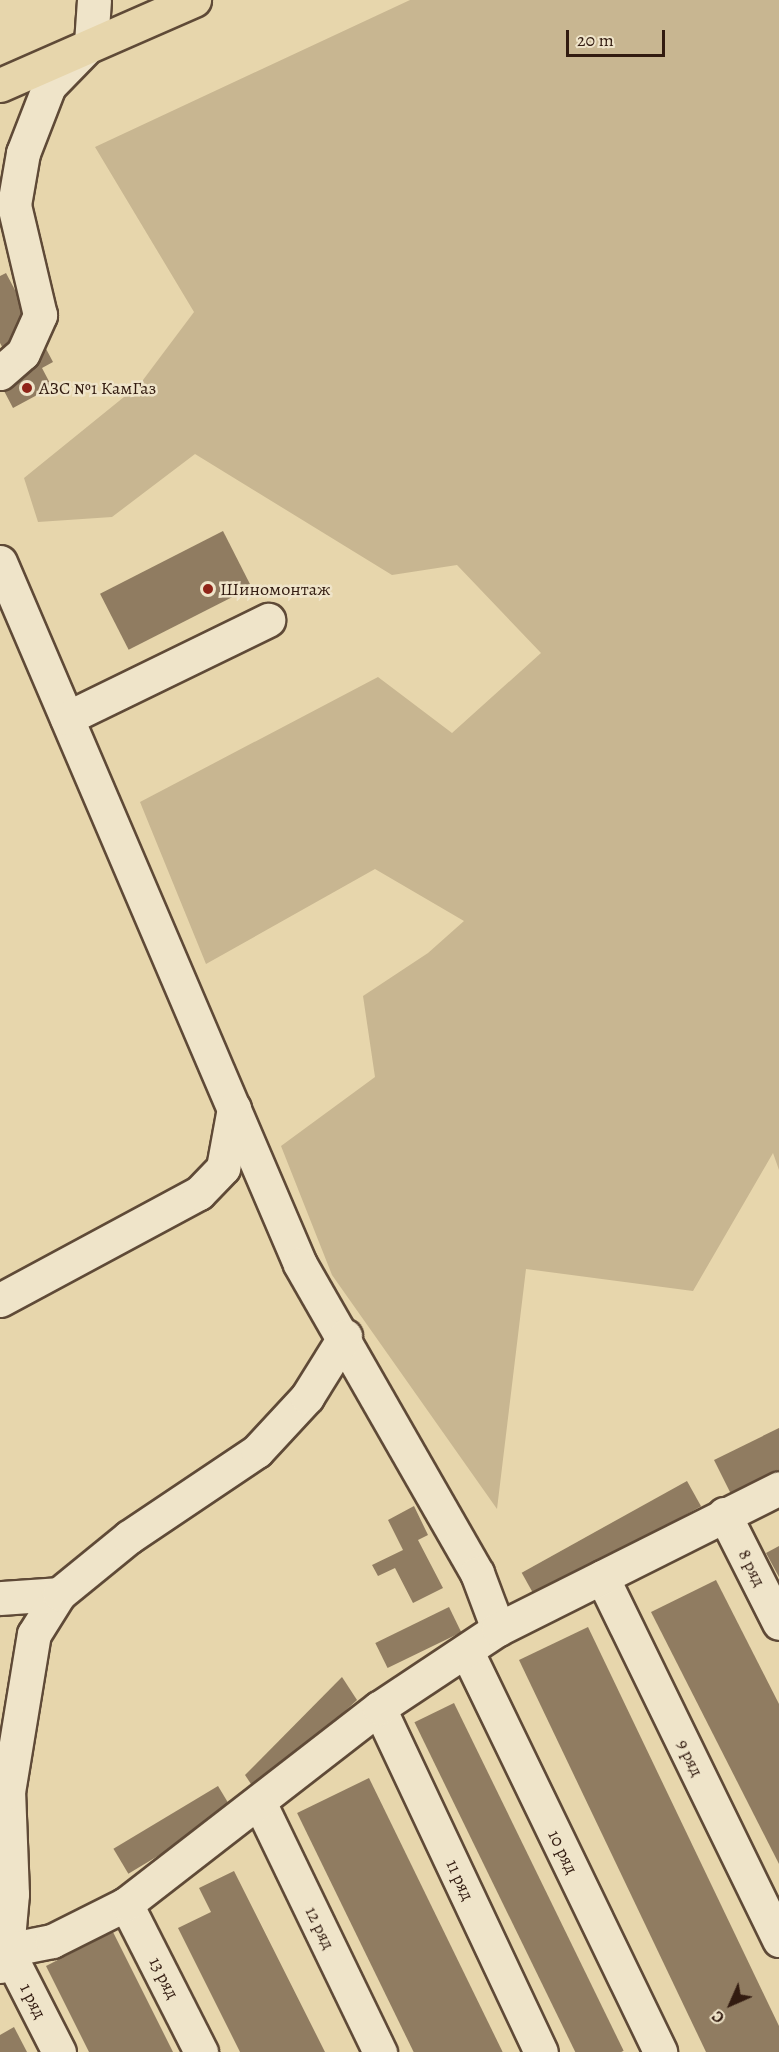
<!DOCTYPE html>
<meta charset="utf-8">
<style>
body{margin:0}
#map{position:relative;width:779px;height:2052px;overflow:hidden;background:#e7d6ac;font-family:Alegreya,serif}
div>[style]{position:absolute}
.green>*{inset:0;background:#c8b691}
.building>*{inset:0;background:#907c61;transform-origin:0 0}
.roads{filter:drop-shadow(2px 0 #5f4a37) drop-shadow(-2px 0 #5f4a37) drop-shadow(0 2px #5f4a37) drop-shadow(0 -2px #5f4a37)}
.minor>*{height:33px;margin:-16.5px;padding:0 16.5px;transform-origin:16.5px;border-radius:16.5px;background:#efe4c9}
.major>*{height:33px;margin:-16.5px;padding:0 16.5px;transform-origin:16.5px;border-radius:16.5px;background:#e7d6ac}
.dots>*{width:16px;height:16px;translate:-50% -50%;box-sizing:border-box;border:3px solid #efe4c9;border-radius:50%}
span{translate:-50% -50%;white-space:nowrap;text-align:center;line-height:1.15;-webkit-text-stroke:5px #efe4c9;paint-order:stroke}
.poi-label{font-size:18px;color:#321b10}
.left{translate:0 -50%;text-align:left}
.street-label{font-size:18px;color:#321b10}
.north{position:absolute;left:701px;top:1974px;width:60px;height:60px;-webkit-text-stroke:4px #efe4c9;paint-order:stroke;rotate:225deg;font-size:16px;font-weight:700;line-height:24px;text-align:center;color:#321b10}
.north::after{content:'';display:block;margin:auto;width:21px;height:27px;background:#321b10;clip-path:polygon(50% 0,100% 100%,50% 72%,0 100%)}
.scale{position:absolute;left:566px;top:30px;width:99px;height:27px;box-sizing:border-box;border:3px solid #321b10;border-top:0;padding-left:8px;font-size:18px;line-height:21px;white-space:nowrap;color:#321b10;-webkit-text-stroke:4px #efe4c9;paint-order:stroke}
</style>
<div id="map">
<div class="green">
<div style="clip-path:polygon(410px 0,779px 0,779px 1170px,773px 1153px,693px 1291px,526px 1269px,497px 1509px,332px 1275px,281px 1146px,375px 1077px,363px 996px,428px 953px,464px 921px,375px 869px,206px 964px,140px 802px,378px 677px,452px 733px,541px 653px,457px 565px,392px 575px,195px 454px,112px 517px,38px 522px,24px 478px,140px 384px,194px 312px,95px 147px)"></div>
</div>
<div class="building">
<div style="clip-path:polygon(6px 273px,53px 362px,42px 368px,52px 387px,13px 408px,3px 389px,20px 380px,0 343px,0 276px)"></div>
<div style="left:223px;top:531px;width:63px;height:138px;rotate:63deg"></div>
<div style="clip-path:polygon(779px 1428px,779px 1470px,731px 1494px,714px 1460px)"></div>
<div style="left:687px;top:1481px;width:29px;height:189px;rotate:61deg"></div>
<div style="clip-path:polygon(414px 1506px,428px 1535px,418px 1540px,443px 1588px,413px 1603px,395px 1568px,378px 1576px,372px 1565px,403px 1550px,388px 1520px)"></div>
<div style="clip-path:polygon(779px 1546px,779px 1577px,766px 1553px)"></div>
<div style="clip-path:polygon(716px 1580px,779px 1704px,779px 1864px,651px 1612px)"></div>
<div style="left:449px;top:1607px;width:28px;height:82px;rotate:64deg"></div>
<div style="clip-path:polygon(588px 1627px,779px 2026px,779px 2052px,706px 2052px,519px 1660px)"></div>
<div style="clip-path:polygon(342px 1677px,357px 1700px,257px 1793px,245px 1775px)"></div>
<div style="left:454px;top:1703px;width:387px;height:44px;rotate:64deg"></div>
<div style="left:369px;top:1778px;width:305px;height:80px;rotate:64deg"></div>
<div style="left:218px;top:1786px;width:29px;height:122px;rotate:59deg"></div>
<div style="clip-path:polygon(234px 1871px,325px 2052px,240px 2052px,178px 1928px,211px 1912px,199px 1888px)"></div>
<div style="clip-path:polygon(113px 1932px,173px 2052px,89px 2052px,46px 1966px)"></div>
<div style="clip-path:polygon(14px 2027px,27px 2052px,0 2052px,0 2035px)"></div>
</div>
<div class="roads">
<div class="minor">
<div style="left:0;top:373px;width:30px;rotate:-41deg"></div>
<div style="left:23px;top:353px;width:42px;rotate:-65.9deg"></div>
<div style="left:40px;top:315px;width:113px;rotate:-103.3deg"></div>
<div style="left:14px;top:205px;width:53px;rotate:-80.2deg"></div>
<div style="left:23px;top:153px;width:72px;rotate:-68.8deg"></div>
<div style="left:49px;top:86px;width:60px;rotate:-45.7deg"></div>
<div style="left:91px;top:43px;width:43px;rotate:-86deg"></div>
<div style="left:0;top:562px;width:763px;rotate:66.86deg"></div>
<div style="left:300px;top:1264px;width:356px;rotate:60.2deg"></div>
<div style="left:477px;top:1573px;width:60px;rotate:69.4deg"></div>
<div style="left:67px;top:718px;width:224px;rotate:-26deg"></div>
<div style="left:0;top:1300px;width:226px;rotate:-28.3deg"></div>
<div style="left:199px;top:1193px;width:35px;rotate:-46deg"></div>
<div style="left:223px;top:1168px;width:61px;rotate:-79.6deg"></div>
<div style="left:724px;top:1514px;width:122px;rotate:63.2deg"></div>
<div style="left:602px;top:1577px;width:404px;rotate:64deg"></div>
<div style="left:0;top:1598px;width:59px;rotate:-3.9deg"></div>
<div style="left:467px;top:1652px;width:444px;rotate:64.2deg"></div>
<div style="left:379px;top:1708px;width:380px;rotate:64.8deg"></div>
<div style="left:260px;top:1804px;width:276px;rotate:64.2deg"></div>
<div style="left:126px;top:1904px;width:166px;rotate:63.1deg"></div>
<div style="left:0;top:1966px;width:17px;rotate:-66deg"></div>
<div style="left:7px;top:1950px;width:56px;rotate:-84.9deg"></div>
<div style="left:12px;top:1894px;width:102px;rotate:-92.2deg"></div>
<div style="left:8px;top:1792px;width:160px;rotate:-80.7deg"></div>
<div style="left:34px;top:1634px;width:47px;rotate:-58deg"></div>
<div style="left:59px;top:1594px;width:90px;rotate:-39.2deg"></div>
<div style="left:129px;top:1537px;width:154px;rotate:-33.9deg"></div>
<div style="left:257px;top:1451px;width:74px;rotate:-47.2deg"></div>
<div style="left:307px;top:1397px;width:72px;rotate:-58.1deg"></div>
<div style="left:59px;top:2052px;width:114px;rotate:-117deg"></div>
<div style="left:7px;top:1950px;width:46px;rotate:-11.3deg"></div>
<div style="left:52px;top:1941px;width:83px;rotate:-26.6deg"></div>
<div style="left:126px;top:1904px;width:320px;rotate:-37.8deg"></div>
<div style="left:379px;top:1708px;width:143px;rotate:-33.6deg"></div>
<div style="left:498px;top:1629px;width:314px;rotate:-26.6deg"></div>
</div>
<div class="major">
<div style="left:0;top:85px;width:212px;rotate:-23.7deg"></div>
</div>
</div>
<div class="dots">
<div style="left:27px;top:388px;background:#8f2418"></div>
<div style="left:208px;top:589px;background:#8f2418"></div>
</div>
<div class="poi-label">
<span class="left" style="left:39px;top:388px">АЗС №1 КамГаз</span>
<span class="left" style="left:220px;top:589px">Шиномонтаж</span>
</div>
<div class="street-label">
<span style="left:752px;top:1568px;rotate:63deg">8 ряд</span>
<span style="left:690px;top:1758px;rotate:64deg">9 ряд</span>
<span style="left:563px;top:1852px;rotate:64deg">10 ряд</span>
<span style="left:460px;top:1880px;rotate:65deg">11 ряд</span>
<span style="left:320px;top:1928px;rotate:64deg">12 ряд</span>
<span style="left:164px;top:1978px;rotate:63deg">13 ряд</span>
<span style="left:33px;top:2001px;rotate:63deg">1 ряд</span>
</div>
<div class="north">С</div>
<div class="scale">20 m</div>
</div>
